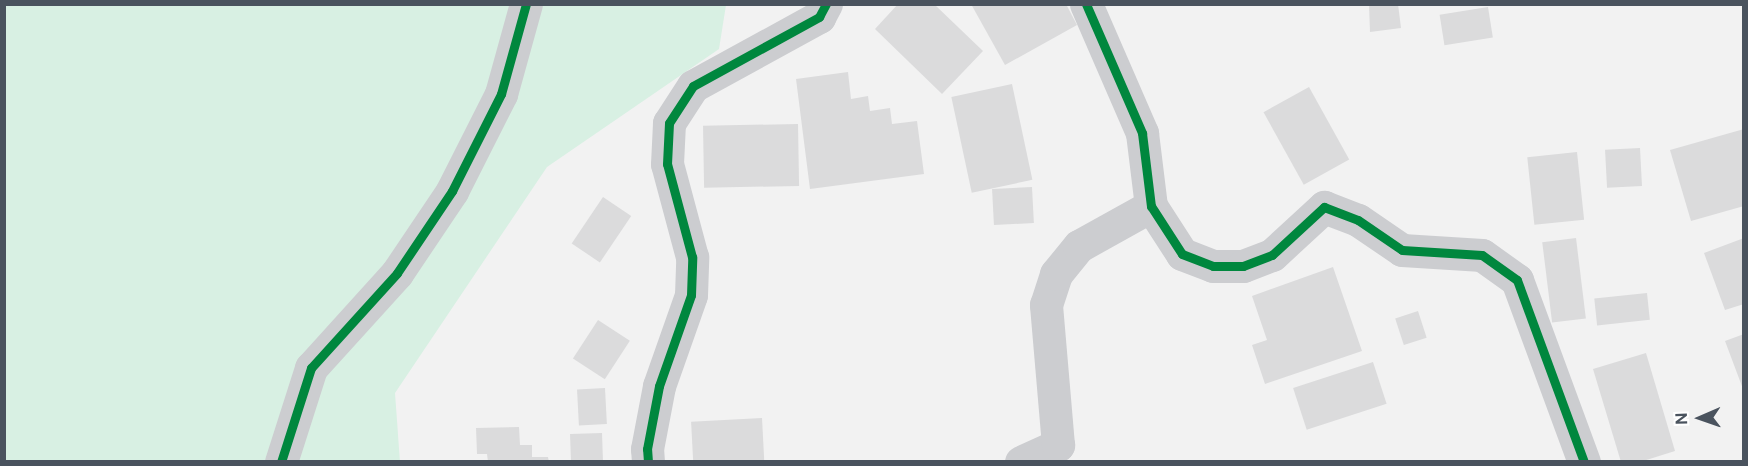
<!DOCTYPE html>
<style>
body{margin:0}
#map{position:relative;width:1748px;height:466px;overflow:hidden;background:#f2f2f2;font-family:"Public Sans",sans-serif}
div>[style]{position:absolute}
.green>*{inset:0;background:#d8f0e3}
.building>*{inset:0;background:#dbdbdc;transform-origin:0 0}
.minor>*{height:33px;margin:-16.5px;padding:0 16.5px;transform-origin:16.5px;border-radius:16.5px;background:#cccdd0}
.tertiary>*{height:33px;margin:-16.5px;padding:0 16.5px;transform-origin:16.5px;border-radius:16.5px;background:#cccdd0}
.cycleway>*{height:9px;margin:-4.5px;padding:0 4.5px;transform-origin:4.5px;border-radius:4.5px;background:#00873e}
span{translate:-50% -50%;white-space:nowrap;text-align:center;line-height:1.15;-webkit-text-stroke:4.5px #fff;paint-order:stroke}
.frame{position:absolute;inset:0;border:6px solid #4a535e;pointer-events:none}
.north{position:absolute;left:1670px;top:388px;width:60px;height:60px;-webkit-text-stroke:4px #fff;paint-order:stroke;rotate:268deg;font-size:16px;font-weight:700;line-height:24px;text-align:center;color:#4a535e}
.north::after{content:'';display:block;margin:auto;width:21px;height:27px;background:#4a535e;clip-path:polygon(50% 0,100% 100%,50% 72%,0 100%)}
</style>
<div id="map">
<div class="green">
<div style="clip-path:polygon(4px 5px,726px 5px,719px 49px,547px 167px,395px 393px,400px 462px,5px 461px)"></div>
</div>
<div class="building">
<div style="clip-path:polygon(898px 4px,934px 4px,983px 51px,942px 94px,875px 29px)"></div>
<div style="clip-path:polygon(971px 4px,1066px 4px,1077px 25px,1005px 65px)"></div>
<div style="clip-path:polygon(1369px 4px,1398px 4px,1401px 28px,1370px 32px)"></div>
<div style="left:1488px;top:7px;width:31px;height:49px;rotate:81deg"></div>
<div style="clip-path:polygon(848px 72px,851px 99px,868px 96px,870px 111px,890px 108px,892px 124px,917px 121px,924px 174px,810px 189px,796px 79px)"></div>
<div style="left:1012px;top:84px;width:98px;height:62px;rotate:78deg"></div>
<div style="left:1309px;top:87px;width:83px;height:52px;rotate:61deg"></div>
<div style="left:798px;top:124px;width:62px;height:95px;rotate:89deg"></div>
<div style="clip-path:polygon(1744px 129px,1744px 206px,1691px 221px,1670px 150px)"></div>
<div style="left:1640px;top:148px;width:38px;height:35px;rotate:87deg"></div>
<div style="left:1577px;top:152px;width:68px;height:50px;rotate:84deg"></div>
<div style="left:1032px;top:187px;width:36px;height:40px;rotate:87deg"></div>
<div style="left:603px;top:197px;width:34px;height:56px;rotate:34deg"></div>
<div style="left:1576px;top:238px;width:81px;height:34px;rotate:83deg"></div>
<div style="clip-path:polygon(1744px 238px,1744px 304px,1725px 310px,1704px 253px)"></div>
<div style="clip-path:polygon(1333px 267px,1362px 351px,1265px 384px,1252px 345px,1267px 340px,1252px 296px)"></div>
<div style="left:1647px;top:293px;width:27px;height:53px;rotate:84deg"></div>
<div style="left:1418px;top:311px;width:28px;height:24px;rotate:72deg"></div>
<div style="left:598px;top:320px;width:38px;height:46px;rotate:33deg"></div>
<div style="clip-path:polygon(1744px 334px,1744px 389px,1743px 389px,1725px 341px)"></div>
<div style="clip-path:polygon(1646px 353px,1675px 451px,1640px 462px,1621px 462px,1593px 369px)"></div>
<div style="left:1373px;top:362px;width:44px;height:84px;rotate:72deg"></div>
<div style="left:605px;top:388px;width:36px;height:28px;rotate:87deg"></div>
<div style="left:762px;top:418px;width:44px;height:71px;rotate:87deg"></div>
<div style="clip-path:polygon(519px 427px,520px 445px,532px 445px,532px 457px,548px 457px,549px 462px,488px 462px,487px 454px,477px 454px,476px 428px)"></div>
<div style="left:602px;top:433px;width:29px;height:32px;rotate:88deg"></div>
</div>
<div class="minor">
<div style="left:1086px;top:4px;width:141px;rotate:66.5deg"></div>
<div style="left:1142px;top:133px;width:74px;rotate:83deg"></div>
<div style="left:1151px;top:206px;width:57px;rotate:57.1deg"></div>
<div style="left:1182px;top:254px;width:33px;rotate:21deg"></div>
<div style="left:1213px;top:266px;width:30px"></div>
<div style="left:1243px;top:266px;width:31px;rotate:-21deg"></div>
<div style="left:1272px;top:255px;width:71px;rotate:-42.7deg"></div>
<div style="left:1324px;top:207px;width:36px;rotate:21deg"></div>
<div style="left:1358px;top:220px;width:53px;rotate:34.3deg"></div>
<div style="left:1402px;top:250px;width:80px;rotate:3.6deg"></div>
<div style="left:1482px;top:255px;width:43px;rotate:35.5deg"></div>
<div style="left:1517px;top:280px;width:194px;rotate:69.8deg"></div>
<div style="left:648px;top:462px;width:13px;rotate:-94deg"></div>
<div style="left:647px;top:449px;width:64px;rotate:-79.2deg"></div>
<div style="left:659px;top:386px;width:96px;rotate:-70.6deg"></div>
<div style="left:691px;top:295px;width:38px;rotate:-88deg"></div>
<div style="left:692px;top:257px;width:96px;rotate:-105deg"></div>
<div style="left:667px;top:164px;width:41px;rotate:-87.2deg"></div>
<div style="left:669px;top:123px;width:44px;rotate:-57deg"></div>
<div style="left:693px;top:86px;width:144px;rotate:-28.7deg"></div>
<div style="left:819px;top:17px;width:15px;rotate:-62deg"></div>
<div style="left:1021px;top:462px;width:41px;rotate:-24.7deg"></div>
<div style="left:1058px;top:445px;width:141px;rotate:-94.9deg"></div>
<div style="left:1046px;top:305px;width:33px;rotate:-72deg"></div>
<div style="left:1056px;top:274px;width:36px;rotate:-51deg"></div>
<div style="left:1079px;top:246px;width:82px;rotate:-29.1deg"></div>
</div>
<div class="tertiary">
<div style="left:281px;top:462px;width:99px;rotate:-72.3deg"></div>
<div style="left:311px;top:368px;width:128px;rotate:-47.8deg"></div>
<div style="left:397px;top:273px;width:99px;rotate:-56.1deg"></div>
<div style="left:452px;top:191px;width:109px;rotate:-63.2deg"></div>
<div style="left:501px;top:94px;width:93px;rotate:-74.5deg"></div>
</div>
<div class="cycleway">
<div style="left:1086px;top:4px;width:141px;rotate:66.5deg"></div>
<div style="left:1142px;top:133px;width:74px;rotate:83deg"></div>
<div style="left:1151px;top:206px;width:57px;rotate:57.1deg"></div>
<div style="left:1182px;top:254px;width:33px;rotate:21deg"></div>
<div style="left:1213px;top:266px;width:30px"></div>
<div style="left:1243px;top:266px;width:31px;rotate:-21deg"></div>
<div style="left:1272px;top:255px;width:71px;rotate:-42.7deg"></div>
<div style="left:1324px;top:207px;width:36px;rotate:21deg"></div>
<div style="left:1358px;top:220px;width:53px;rotate:34.3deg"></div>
<div style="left:1402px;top:250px;width:80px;rotate:3.6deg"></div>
<div style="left:1482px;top:255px;width:43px;rotate:35.5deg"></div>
<div style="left:1517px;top:280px;width:194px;rotate:69.8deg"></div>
<div style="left:281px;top:462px;width:99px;rotate:-72.3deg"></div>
<div style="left:311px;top:368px;width:128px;rotate:-47.8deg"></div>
<div style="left:397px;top:273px;width:99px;rotate:-56.1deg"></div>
<div style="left:452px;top:191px;width:109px;rotate:-63.2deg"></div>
<div style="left:501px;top:94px;width:93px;rotate:-74.5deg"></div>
<div style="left:648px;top:462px;width:13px;rotate:-94deg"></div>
<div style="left:647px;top:449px;width:64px;rotate:-79.2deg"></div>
<div style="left:659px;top:386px;width:96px;rotate:-70.6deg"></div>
<div style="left:691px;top:295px;width:38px;rotate:-88deg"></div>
<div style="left:692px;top:257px;width:96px;rotate:-105deg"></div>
<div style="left:667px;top:164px;width:41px;rotate:-87.2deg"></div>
<div style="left:669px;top:123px;width:44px;rotate:-57deg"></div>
<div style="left:693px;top:86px;width:144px;rotate:-28.7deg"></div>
<div style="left:819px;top:17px;width:15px;rotate:-62deg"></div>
</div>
<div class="frame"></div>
<div class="north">N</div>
</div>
